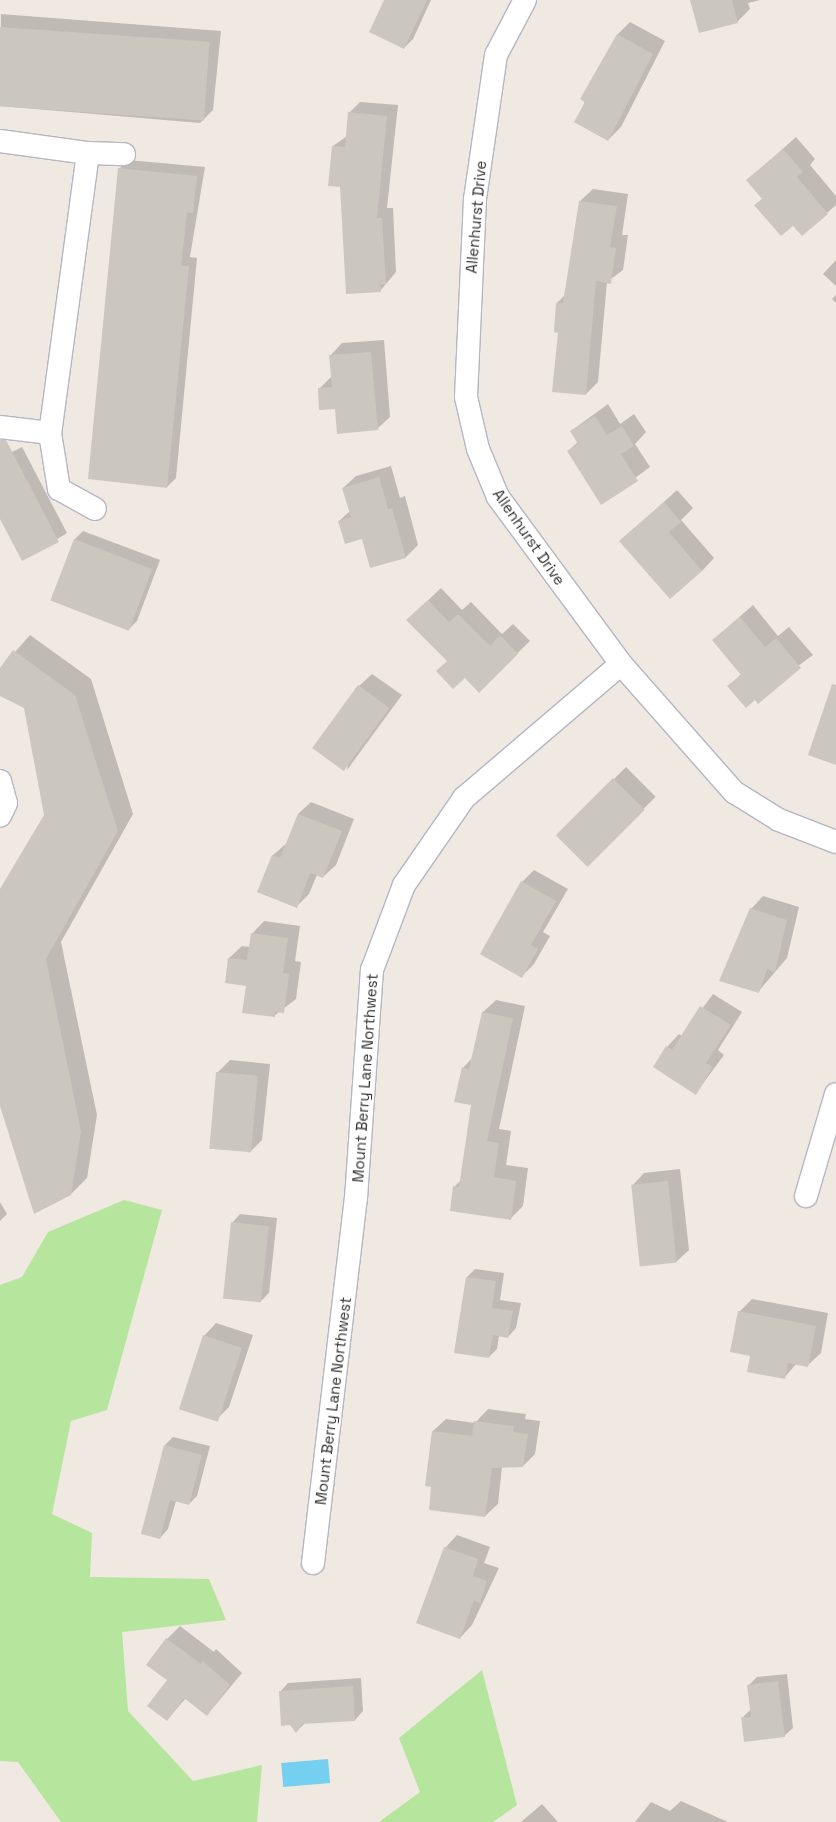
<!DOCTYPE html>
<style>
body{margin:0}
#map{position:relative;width:836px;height:1822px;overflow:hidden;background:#efe9e1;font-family:"Space Grotesk",sans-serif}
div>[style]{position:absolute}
.green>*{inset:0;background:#b6e59e}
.water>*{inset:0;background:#75cff0;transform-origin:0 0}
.shadow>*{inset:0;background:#0003;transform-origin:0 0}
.building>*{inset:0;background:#cbc7bf;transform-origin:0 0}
.roads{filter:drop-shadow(1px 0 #b4b7c1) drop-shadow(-1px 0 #b4b7c1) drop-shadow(0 1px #b4b7c1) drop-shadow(0 -1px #b4b7c1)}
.minor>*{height:22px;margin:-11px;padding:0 11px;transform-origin:11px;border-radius:11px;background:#fff}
span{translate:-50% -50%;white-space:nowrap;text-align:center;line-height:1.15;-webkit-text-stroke:3.5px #fff;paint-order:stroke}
.street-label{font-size:15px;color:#2e2e2e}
</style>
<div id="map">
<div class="green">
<div style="clip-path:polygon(124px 1200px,162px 1210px,107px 1410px,71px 1421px,52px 1514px,92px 1533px,90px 1577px,209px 1579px,226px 1620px,122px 1632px,128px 1711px,193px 1781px,262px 1765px,257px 1822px,61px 1822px,18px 1762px,0 1761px,0 1285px,22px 1277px,48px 1232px)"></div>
<div style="clip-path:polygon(482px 1670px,517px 1805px,493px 1822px,379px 1822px,420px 1792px,399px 1738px)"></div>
</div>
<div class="water">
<div style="left:328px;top:1759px;width:24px;height:47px;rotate:85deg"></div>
</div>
<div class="shadow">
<div style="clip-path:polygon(385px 0,431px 0,413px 39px,404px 48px)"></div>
<div style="clip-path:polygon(692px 0,760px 0,748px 3px,750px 9px,737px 22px)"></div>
<div style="clip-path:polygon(1px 14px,221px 31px,213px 110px,200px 123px,0 106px)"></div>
<div style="clip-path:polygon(630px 22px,665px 41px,621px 127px,608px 140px,582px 99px,618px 34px)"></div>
<div style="clip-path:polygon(360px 102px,398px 105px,387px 208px,393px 208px,396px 272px,380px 291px,341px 186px,333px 146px,347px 136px,349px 113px)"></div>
<div style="clip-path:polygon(796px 137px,815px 159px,810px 165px,836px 196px,836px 205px,802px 235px,794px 224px,756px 205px,763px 198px,748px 180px)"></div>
<div style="clip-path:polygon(128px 160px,205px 167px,190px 257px,197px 258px,176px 478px,167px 487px,119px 169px)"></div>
<div style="clip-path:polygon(593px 189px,628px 194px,622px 235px,628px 235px,623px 270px,607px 282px,598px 382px,586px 394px,559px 332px,557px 303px,565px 295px,580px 201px)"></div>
<div style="clip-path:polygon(836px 260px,836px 286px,823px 274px)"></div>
<div style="clip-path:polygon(836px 295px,836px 303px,832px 299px)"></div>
<div style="clip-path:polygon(384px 340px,390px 417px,377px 429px,336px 408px,319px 389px,332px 376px,330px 356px,342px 343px)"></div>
<div style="clip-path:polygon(608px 404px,620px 424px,634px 414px,646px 432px,635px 444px,650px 467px,601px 503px,568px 451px,578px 442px,571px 431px)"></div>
<div style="clip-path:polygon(22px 447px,67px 533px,23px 560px,0 517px,0 458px)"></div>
<div style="clip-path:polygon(391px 466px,400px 498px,405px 496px,418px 545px,406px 557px,362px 538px,339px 521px,350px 511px,343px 488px,356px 476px)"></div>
<div style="clip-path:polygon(677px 490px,693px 508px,681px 520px,714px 558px,702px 571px,621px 541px)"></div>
<div style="clip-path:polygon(83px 531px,160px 560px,137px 621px,128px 630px,51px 600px,75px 539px)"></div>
<div style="clip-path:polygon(441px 588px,462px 610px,471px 602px,502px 634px,513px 624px,530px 641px,479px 691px,448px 661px,420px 608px)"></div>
<div style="clip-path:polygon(753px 605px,778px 636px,789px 627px,813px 655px,755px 698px,729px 686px,741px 674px,713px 640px)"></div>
<div style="clip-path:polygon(30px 635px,91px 679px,133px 814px,61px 942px,97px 1115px,87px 1178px,71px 1194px,0 1103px,0 891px,45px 815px,25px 707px,0 694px,0 669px)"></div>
<div style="clip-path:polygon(372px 674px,402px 695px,347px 770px,359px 686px)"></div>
<div style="left:626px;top:767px;width:42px;height:97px;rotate:45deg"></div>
<div style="clip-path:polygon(311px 802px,354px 819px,336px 865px,323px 877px,317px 875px,309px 894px,296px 907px,258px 892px,273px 855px,287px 843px,298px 814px)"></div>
<div style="clip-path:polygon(534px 870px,568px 889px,543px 932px,550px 936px,534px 964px,522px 976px,522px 882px)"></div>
<div style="clip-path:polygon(763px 896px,799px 907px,787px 958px,758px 992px,751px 909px)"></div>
<div style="clip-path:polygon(264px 921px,300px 926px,295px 961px,301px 962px,296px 999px,274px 1016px,229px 958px,242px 946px,250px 947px,252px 934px)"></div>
<div style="clip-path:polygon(713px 994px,742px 1012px,718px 1050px,724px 1055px,696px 1093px,667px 1047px,679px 1034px,682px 1036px)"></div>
<div style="clip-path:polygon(496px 1000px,525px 1006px,499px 1129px,511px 1131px,506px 1165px,528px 1168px,523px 1206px,510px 1219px,454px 1187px,461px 1180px,472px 1105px,463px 1068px,473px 1057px,483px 1012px)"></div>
<div style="clip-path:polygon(230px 1060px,270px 1064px,262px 1140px,249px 1153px,217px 1073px)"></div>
<div style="clip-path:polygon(680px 1169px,689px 1250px,676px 1262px,632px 1186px,644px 1173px)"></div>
<div style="clip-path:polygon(0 1202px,7px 1214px,0 1221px)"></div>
<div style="clip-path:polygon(240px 1214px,277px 1218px,269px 1293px,260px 1302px,232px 1223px)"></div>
<div style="clip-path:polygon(475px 1269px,504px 1273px,500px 1300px,521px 1303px,516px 1328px,508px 1337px,499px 1336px,497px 1349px,489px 1357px,467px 1277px)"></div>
<div style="clip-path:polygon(752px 1299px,828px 1313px,821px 1353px,808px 1365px,797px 1363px,784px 1378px,752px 1356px,739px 1312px)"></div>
<div style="clip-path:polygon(216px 1323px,253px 1335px,229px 1407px,216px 1420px,204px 1336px)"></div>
<div style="clip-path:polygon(488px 1409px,526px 1414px,525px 1419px,540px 1421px,535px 1454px,523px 1466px,502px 1467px,498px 1504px,485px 1516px,433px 1486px,433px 1431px,446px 1419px,475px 1423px)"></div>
<div style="clip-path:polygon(173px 1437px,210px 1446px,197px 1496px,189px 1504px,176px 1501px,168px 1529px,160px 1538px,165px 1445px)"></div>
<div style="clip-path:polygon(457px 1535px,490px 1547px,484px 1563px,499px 1568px,472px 1625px,460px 1638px,445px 1548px)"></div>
<div style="clip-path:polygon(180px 1626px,214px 1652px,216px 1649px,242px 1673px,207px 1715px,186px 1698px,167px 1720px,167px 1639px)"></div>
<div style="clip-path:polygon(787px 1674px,793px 1728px,784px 1736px,742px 1718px,751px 1709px,748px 1686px,757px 1677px)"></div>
<div style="clip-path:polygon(361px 1678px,363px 1711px,355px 1720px,305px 1723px,296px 1732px,280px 1692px,288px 1683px)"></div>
<div style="clip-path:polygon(681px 1801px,728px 1822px,635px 1822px,651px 1802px,670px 1811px)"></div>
<div style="clip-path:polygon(542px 1804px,558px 1822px,521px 1822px)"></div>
</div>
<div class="building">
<div style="clip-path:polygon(384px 0,427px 0,404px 49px,369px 32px)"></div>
<div style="clip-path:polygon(690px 0,732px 0,738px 23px,699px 33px)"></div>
<div style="left:0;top:27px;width:210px;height:79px;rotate:4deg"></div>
<div style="clip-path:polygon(617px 34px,653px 54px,608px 141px,574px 122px,585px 102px,580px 99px)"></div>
<div style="clip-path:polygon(348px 112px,387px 116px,377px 218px,382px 218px,386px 284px,380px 284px,381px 292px,346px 294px,340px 187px,328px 186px,332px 146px,345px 147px)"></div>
<div style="clip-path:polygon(783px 149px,803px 172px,797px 177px,828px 214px,802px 236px,793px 226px,781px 236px,754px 205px,762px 199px,746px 180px)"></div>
<div style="clip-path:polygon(118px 168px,197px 176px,193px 213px,187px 213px,181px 266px,189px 266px,167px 488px,88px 479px)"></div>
<div style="clip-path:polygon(579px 201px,617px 206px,610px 247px,616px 248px,611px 284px,596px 281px,586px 395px,552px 392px,558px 333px,554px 332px,556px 303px,563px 303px)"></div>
<div style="clip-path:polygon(371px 352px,378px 430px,337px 434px,335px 409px,319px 410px,318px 388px,332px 387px,329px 355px)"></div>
<div style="clip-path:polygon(595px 416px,607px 435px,622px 426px,634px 446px,621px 454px,638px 481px,601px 505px,567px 451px,578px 444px,570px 431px)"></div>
<div style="clip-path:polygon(0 440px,6px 440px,59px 542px,22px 561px,0 519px)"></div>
<div style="clip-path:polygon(379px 477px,388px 509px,392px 508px,406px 558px,370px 568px,362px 539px,345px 544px,338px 521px,351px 517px,342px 488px)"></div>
<div style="clip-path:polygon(664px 502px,681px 522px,669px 532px,702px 571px,670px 599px,619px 541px)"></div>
<div style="left:74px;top:539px;width:84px;height:66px;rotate:21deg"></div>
<div style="clip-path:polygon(428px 600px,449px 622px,458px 614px,490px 646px,500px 635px,518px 654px,479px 693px,465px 678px,453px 689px,436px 671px,447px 661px,406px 620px)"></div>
<div style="clip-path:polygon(740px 617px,765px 647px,776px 638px,801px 668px,758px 704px,755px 700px,746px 708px,727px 686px,741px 675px,712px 640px)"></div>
<div style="clip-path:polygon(13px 650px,75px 695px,118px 831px,46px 959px,81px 1132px,71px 1195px,34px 1214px,0 1106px,0 889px,44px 815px,24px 708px,0 696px,0 668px)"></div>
<div style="clip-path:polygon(832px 684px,836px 685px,836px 765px,808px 755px)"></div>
<div style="left:358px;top:685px;width:39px;height:78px;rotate:36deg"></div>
<div style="left:613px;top:778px;width:45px;height:81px;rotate:45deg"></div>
<div style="clip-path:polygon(298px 814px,342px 831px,323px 878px,310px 873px,297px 908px,257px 892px,272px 855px,280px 858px)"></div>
<div style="clip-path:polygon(521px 881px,556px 901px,531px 945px,538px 949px,522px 978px,480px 954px)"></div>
<div style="clip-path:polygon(750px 908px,787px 920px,775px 972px,767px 969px,759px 993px,719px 981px)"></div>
<div style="clip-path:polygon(251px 933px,288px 938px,283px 973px,289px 974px,284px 1013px,275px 1012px,275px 1017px,242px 1013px,246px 986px,225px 983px,228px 958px,247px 960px)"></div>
<div style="clip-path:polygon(700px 1006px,731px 1025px,706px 1063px,713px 1067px,696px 1095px,653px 1067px,666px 1046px,672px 1050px)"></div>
<div style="clip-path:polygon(482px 1012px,513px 1018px,487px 1141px,499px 1143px,494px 1177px,516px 1181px,511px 1220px,450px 1211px,453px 1186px,459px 1187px,471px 1105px,454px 1102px,462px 1067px,469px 1069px)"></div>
<div style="left:216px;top:1072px;width:42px;height:77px;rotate:5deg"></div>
<div style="left:668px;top:1181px;width:82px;height:37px;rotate:84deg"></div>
<div style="left:231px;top:1222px;width:38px;height:77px;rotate:6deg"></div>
<div style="clip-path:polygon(466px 1277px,496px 1281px,492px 1308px,513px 1311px,508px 1338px,493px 1335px,489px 1358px,454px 1353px)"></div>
<div style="clip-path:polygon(738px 1311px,816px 1326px,808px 1367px,788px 1363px,785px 1379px,747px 1372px,750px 1356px,730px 1352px)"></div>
<div style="left:203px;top:1335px;width:41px;height:78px;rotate:18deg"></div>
<div style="clip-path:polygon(474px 1421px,514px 1426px,513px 1432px,528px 1434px,523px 1467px,492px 1468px,485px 1517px,429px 1510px,431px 1487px,425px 1486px,432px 1431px,472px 1436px)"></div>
<div style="clip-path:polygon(164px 1445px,202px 1455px,189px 1505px,170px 1500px,160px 1539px,141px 1534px)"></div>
<div style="clip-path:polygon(444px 1547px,478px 1559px,473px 1576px,487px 1581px,480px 1603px,474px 1600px,460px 1639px,416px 1623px)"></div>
<div style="clip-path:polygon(166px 1638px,201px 1664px,203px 1661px,230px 1685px,207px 1716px,184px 1698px,167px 1721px,147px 1706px,167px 1680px,146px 1665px)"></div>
<div style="clip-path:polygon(778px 1681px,785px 1737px,744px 1742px,741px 1717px,751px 1717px,747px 1685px)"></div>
<div style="clip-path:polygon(353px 1686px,355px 1721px,302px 1724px,296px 1733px,290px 1725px,281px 1726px,279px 1691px)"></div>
</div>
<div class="roads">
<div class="minor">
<div style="left:525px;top:0;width:62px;rotate:117.8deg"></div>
<div style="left:496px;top:55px;width:146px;rotate:98.3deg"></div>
<div style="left:475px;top:199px;width:198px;rotate:92.6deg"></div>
<div style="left:466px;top:397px;width:53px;rotate:77deg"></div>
<div style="left:478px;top:449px;width:52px;rotate:67.4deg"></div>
<div style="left:498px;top:497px;width:207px;rotate:53.6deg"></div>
<div style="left:621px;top:664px;width:171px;rotate:48.6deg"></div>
<div style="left:734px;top:792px;width:53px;rotate:31.9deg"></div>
<div style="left:779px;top:820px;width:61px;rotate:21.1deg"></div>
<div style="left:0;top:141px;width:89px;rotate:7.8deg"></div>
<div style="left:88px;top:153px;width:36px;rotate:2deg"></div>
<div style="left:88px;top:153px;width:283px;rotate:97.7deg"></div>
<div style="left:50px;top:433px;width:57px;rotate:80.9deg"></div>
<div style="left:59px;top:489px;width:41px;rotate:29.1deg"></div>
<div style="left:0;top:427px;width:50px;rotate:6.8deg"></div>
<div style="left:0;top:781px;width:23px;rotate:75deg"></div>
<div style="left:6px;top:803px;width:14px;rotate:115deg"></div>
<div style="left:806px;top:1196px;width:106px;rotate:-73.6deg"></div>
<div style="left:313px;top:1563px;width:368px;rotate:-83.3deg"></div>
<div style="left:356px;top:1198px;width:229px;rotate:-86deg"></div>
<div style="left:372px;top:970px;width:91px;rotate:-69.4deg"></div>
<div style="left:404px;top:885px;width:106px;rotate:-55.4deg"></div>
<div style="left:464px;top:798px;width:206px;rotate:-40.5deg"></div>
</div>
</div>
<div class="street-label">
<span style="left:476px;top:217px;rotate:-85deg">Allenhurst Drive</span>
<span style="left:529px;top:537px;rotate:55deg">Allenhurst Drive</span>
<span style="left:365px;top:1078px;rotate:-86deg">Mount Berry Lane Northwest</span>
<span style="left:333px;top:1401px;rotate:-83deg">Mount Berry Lane Northwest</span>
</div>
</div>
